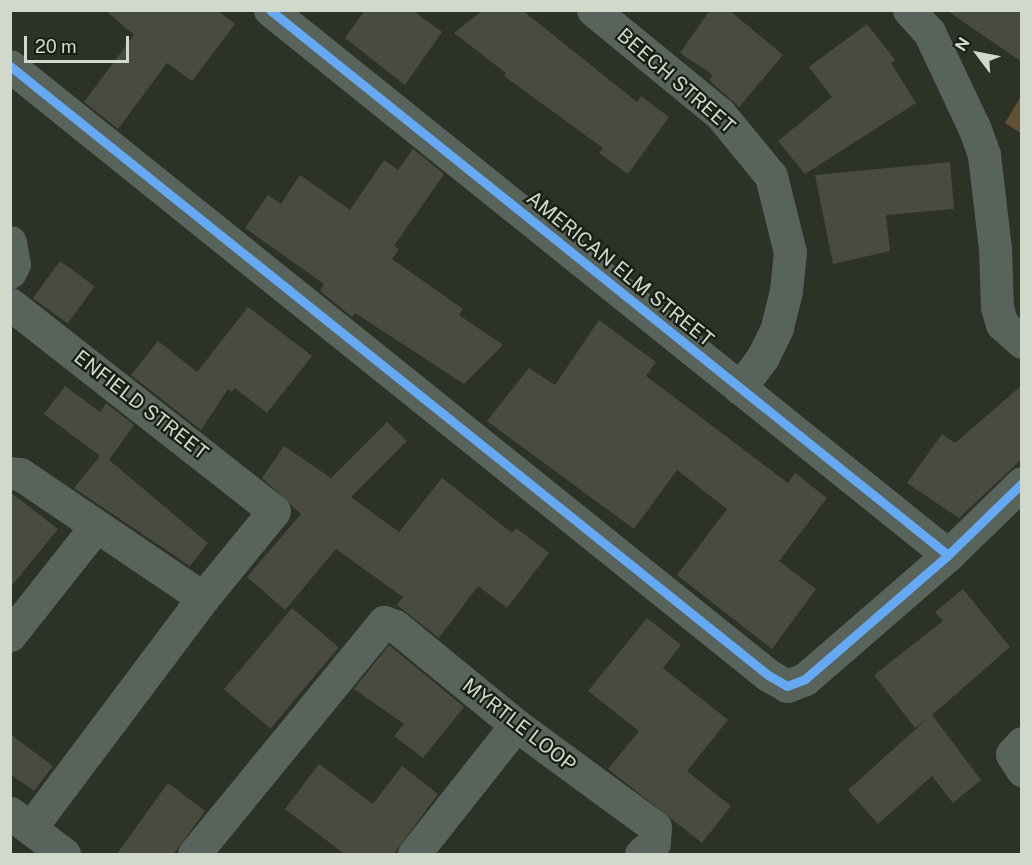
<!DOCTYPE html>
<style>
body{margin:0}
#map{position:relative;width:1032px;height:865px;overflow:hidden;background:#2c3326;font-family:"Public Sans",sans-serif}
div>[style]{position:absolute}
.green>*{inset:0;background:#614f36}
.building>*{inset:0;background:#484b3e;transform-origin:0 0}
.minor>*{height:33px;margin:-16.5px;padding:0 16.5px;transform-origin:16.5px;border-radius:16.5px;background:#57635b}
.cycleway>*{height:9px;margin:-4.5px;padding:0 4.5px;transform-origin:4.5px;border-radius:4.5px;background:#66a8f1}
span{translate:-50% -50%;white-space:nowrap;text-align:center;line-height:1.15;-webkit-text-stroke:4.5px #181e13;paint-order:stroke}
.street-label{font-size:20px;color:#d0d9ca}
.frame{position:absolute;inset:0;border:12px solid #d0d9ca;pointer-events:none}
.north{position:absolute;left:948px;top:24px;width:60px;height:60px;-webkit-text-stroke:4px #181e13;paint-order:stroke;rotate:302deg;font-size:16px;font-weight:700;line-height:24px;text-align:center;color:#d0d9ca}
.north::after{content:'';display:block;margin:auto;width:21px;height:27px;background:#d0d9ca;clip-path:polygon(50% 0,100% 100%,50% 72%,0 100%)}
.scale{position:absolute;left:24px;top:36px;width:105px;height:27px;box-sizing:border-box;border:3px solid #d0d9ca;border-top:0;padding-left:8px;font-size:18px;line-height:21px;white-space:nowrap;color:#d0d9ca;-webkit-text-stroke:4px #181e13;paint-order:stroke}
</style>
<div id="map">
<div class="green">
<div style="clip-path:polygon(1021px 96px,1021px 133px,1005px 123px)"></div>
</div>
<div class="building">
<div style="clip-path:polygon(105px 10px,217px 10px,235px 24px,192px 81px,167px 63px,118px 129px,84px 102px,134px 35px)"></div>
<div style="clip-path:polygon(365px 10px,412px 10px,442px 32px,405px 85px,345px 38px)"></div>
<div style="clip-path:polygon(483px 10px,522px 10px,637px 102px,641px 96px,669px 117px,628px 174px,599px 153px,603px 148px,504px 76px,506px 73px,454px 33px)"></div>
<div style="clip-path:polygon(710px 10px,729px 10px,783px 55px,739px 107px,709px 80px,713px 75px,680px 53px)"></div>
<div style="clip-path:polygon(946px 10px,1022px 10px,1022px 62px)"></div>
<div style="clip-path:polygon(867px 24px,895px 60px,891px 63px,916px 103px,805px 174px,778px 141px,832px 97px,809px 67px)"></div>
<div style="clip-path:polygon(413px 149px,444px 174px,394px 246px,399px 249px,392px 259px,463px 309px,459px 315px,503px 345px,464px 384px,355px 313px,352px 317px,320px 291px,324px 284px,245px 228px,268px 195px,281px 204px,300px 175px,350px 210px,384px 160px,398px 170px)"></div>
<div style="clip-path:polygon(950px 162px,954px 209px,886px 215px,890px 251px,833px 264px,815px 175px)"></div>
<div style="left:60px;top:261px;width:43px;height:46px;rotate:36deg"></div>
<div style="clip-path:polygon(248px 307px,312px 356px,267px 413px,235px 388px,232px 392px,228px 389px,201px 430px,131px 375px,158px 341px,197px 372px)"></div>
<div style="clip-path:polygon(599px 320px,656px 362px,646px 376px,788px 483px,795px 473px,827px 498px,779px 561px,816px 589px,772px 649px,677px 575px,727px 509px,677px 470px,634px 529px,487px 421px,529px 368px,555px 385px)"></div>
<div style="clip-path:polygon(1022px 385px,1022px 459px,959px 518px,907px 483px,942px 434px,955px 443px)"></div>
<div style="clip-path:polygon(65px 386px,100px 412px,106px 403px,134px 425px,109px 460px,208px 543px,190px 566px,74px 488px,100px 456px,44px 414px)"></div>
<div style="clip-path:polygon(387px 422px,407px 441px,351px 497px,399px 532px,442px 478px,512px 533px,516px 528px,549px 553px,507px 608px,478px 586px,439px 638px,397px 605px,403px 597px,336px 549px,285px 610px,247px 577px,301px 514px,262px 478px,284px 446px,331px 478px)"></div>
<div style="clip-path:polygon(10px 492px,58px 529px,10px 588px)"></div>
<div style="clip-path:polygon(963px 589px,1010px 647px,932px 715px,981px 780px,953px 803px,932px 776px,878px 824px,848px 790px,928px 718px,915px 728px,874px 675px,943px 621px,935px 612px)"></div>
<div style="left:292px;top:608px;width:61px;height:106px;rotate:40deg"></div>
<div style="clip-path:polygon(647px 618px,681px 645px,663px 668px,728px 720px,687px 771px,731px 806px,702px 843px,608px 769px,639px 731px,588px 691px)"></div>
<div style="clip-path:polygon(389px 645px,464px 707px,423px 758px,394px 736px,404px 724px,354px 689px)"></div>
<div style="clip-path:polygon(10px 734px,53px 766px,34px 791px,10px 774px)"></div>
<div style="clip-path:polygon(319px 764px,373px 804px,402px 766px,438px 794px,393px 855px,346px 855px,285px 809px)"></div>
<div style="clip-path:polygon(168px 783px,205px 811px,173px 855px,116px 855px)"></div>
</div>
<div class="minor">
<div style="left:270px;top:10px;width:870px;rotate:38.79deg"></div>
<div style="left:593px;top:10px;width:164px;rotate:39.3deg"></div>
<div style="left:720px;top:114px;width:80px;rotate:50.6deg"></div>
<div style="left:771px;top:176px;width:78px;rotate:76deg"></div>
<div style="left:790px;top:252px;width:39px;rotate:96deg"></div>
<div style="left:786px;top:291px;width:38px;rotate:104deg"></div>
<div style="left:777px;top:328px;width:32px;rotate:116deg"></div>
<div style="left:763px;top:357px;width:39px;rotate:127deg"></div>
<div style="left:909px;top:10px;width:30px;rotate:48deg"></div>
<div style="left:929px;top:32px;width:105px;rotate:64.7deg"></div>
<div style="left:974px;top:127px;width:30px;rotate:70deg"></div>
<div style="left:984px;top:155px;width:94px;rotate:83.3deg"></div>
<div style="left:995px;top:248px;width:59px;rotate:88.1deg"></div>
<div style="left:997px;top:307px;width:18px;rotate:74deg"></div>
<div style="left:1002px;top:324px;width:27px;rotate:42deg"></div>
<div style="left:10px;top:66px;width:972px;rotate:38.78deg"></div>
<div style="left:768px;top:675px;width:22px;rotate:30deg"></div>
<div style="left:787px;top:686px;width:19px;rotate:-21deg"></div>
<div style="left:805px;top:679px;width:189px;rotate:-40.9deg"></div>
<div style="left:948px;top:555px;width:103px;rotate:-44.2deg"></div>
<div style="left:10px;top:242px;width:22px;rotate:80deg"></div>
<div style="left:14px;top:264px;width:9px;rotate:117deg"></div>
<div style="left:10px;top:304px;width:335px;rotate:38.1deg"></div>
<div style="left:274px;top:511px;width:112px;rotate:129.2deg"></div>
<div style="left:203px;top:598px;width:288px;rotate:126.9deg"></div>
<div style="left:10px;top:473px;width:10px;rotate:6deg"></div>
<div style="left:20px;top:474px;width:221px;rotate:34.1deg"></div>
<div style="left:10px;top:635px;width:139px;rotate:-51.7deg"></div>
<div style="left:1022px;top:743px;width:15px;rotate:132deg"></div>
<div style="left:1012px;top:754px;width:19px;rotate:58deg"></div>
<div style="left:10px;top:813px;width:68px;rotate:37.2deg"></div>
<div style="left:194px;top:854px;width:300px;rotate:-50.7deg"></div>
<div style="left:384px;top:622px;width:12px;rotate:20deg"></div>
<div style="left:395px;top:626px;width:156px;rotate:39.3deg"></div>
<div style="left:516px;top:725px;width:172px;rotate:36.3deg"></div>
<div style="left:655px;top:827px;width:16px;rotate:94deg"></div>
<div style="left:654px;top:843px;width:17px;rotate:140deg"></div>
<div style="left:414px;top:854px;width:164px;rotate:-51.7deg"></div>
</div>
<div class="cycleway">
<div style="left:270px;top:10px;width:870px;rotate:38.79deg"></div>
<div style="left:10px;top:66px;width:972px;rotate:38.78deg"></div>
<div style="left:768px;top:675px;width:22px;rotate:30deg"></div>
<div style="left:787px;top:686px;width:19px;rotate:-21deg"></div>
<div style="left:805px;top:679px;width:189px;rotate:-40.9deg"></div>
<div style="left:948px;top:555px;width:103px;rotate:-44.2deg"></div>
</div>
<div class="street-label">
<span style="left:676px;top:81px;rotate:41deg">BEECH STREET</span>
<span style="left:620px;top:269px;rotate:39deg">AMERICAN ELM STREET</span>
<span style="left:141px;top:405px;rotate:38deg">ENFIELD STREET</span>
<span style="left:519px;top:725px;rotate:38deg">MYRTLE LOOP</span>
</div>
<div class="frame"></div>
<div class="north">N</div>
<div class="scale">20 m</div>
</div>
